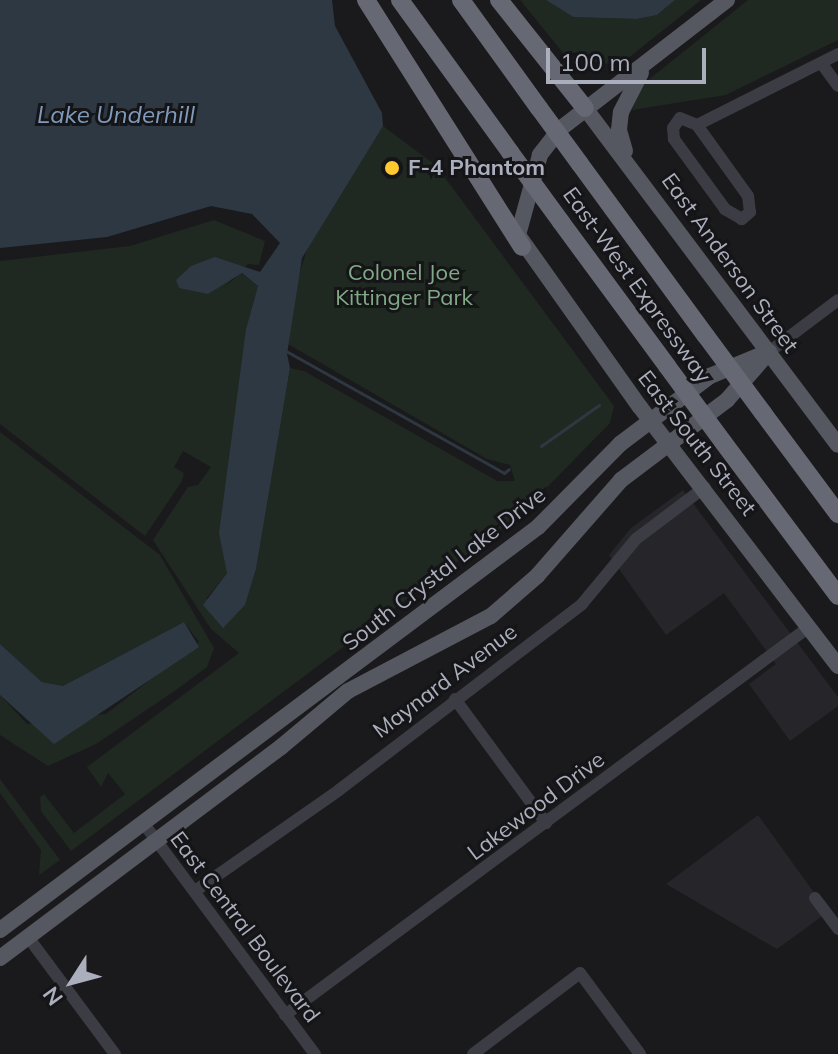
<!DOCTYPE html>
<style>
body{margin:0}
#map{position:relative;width:838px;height:1054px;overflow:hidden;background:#1a1a1d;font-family:Mulish,sans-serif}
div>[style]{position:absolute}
.built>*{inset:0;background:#26262a}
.green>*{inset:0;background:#1f2821}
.water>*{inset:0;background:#2e3842}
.stream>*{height:3px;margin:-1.5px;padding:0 1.5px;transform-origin:1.5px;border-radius:1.5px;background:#2e3842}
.minor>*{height:12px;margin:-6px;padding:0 6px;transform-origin:6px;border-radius:6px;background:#3c3d44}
.major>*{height:16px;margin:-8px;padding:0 8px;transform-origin:8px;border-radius:8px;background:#565861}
.highway>*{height:18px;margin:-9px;padding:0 9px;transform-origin:9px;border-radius:9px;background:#666873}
.highway-bridge>*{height:18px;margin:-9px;padding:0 9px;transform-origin:9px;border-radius:9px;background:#666873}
.dots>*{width:22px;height:22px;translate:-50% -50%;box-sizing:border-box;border:4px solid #151518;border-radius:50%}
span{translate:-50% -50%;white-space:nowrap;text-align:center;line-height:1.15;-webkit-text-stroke:6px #151518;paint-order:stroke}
.poi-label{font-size:22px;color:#abafbd;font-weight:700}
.left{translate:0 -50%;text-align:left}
.street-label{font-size:22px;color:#abafbd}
.park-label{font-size:22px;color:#80aa86}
.water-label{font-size:24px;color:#7f9abb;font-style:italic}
.north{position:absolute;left:32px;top:942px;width:80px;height:80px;-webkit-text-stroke:6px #151518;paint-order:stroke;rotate:234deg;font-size:22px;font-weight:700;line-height:32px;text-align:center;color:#abafbd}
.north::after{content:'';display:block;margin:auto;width:28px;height:36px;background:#abafbd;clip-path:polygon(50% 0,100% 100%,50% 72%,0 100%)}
.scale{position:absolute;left:546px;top:48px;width:160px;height:36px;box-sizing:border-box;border:4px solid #abafbd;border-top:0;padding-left:10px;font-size:24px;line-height:28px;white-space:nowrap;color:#abafbd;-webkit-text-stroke:6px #151518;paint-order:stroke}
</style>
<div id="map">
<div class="built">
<div style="clip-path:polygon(683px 490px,838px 697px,838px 706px,790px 741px,749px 684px,776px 664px,724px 593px,666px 635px,609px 555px,631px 528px)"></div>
<div style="clip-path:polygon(758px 815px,828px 912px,777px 949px,666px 884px)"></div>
</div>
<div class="green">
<div style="clip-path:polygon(520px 0,546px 0,573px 17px,637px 19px,657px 15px,675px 0,701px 0,627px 59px,605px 64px,564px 54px)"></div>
<div style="clip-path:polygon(748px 0,838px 0,838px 40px,726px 95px,632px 110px,642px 85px)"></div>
<div style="clip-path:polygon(383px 126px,434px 164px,452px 187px,614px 406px,610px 423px,522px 513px,71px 851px,41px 811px,40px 797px,44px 794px,74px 833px,125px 794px,108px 773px,101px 787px,87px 767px,239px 653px,211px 629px,153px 540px,188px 487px,198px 485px,211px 467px,183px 451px,174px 467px,184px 473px,182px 481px,145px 536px,0 424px,0 261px,130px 246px,214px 220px,265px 241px,259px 265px,248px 264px,223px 288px,241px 273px,258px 286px,246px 329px,227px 573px,206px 599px,236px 614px,245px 605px,256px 569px,290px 368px,304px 371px,497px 481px,515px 481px,510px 465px,487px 459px,288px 344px,296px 284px,310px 240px)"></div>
<div style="clip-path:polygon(0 432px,160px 555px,214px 648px,207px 667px,176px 690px,96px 744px,48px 766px,0 735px,0 695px,27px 724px,106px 714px,199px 642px,184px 622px,63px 686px,42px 682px,0 644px)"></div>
<div style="clip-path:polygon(0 779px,60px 860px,39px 875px,41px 850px,0 793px)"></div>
</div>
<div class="water">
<div style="clip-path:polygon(0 0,332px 0,335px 26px,382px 113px,383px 126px,302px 258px,287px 354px,290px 368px,256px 569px,245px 605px,223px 628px,203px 605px,227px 573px,219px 533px,246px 329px,258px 286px,242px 273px,208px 294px,179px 288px,176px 280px,191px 266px,215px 257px,260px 272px,280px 243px,252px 214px,211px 206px,107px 237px,0 248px)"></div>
<div style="clip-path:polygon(546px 0,675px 0,657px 15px,637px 19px,573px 17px)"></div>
<div style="clip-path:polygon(184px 622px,199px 647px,54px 744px,0 695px,0 644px,42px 682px,63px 686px)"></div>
</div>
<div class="stream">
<div style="left:286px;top:351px;width:250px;rotate:29.2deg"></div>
<div style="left:504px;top:473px;width:6px;rotate:-39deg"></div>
<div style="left:541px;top:446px;width:71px;rotate:-35.3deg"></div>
</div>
<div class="minor">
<div style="left:822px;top:64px;width:27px;rotate:54deg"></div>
<div style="left:680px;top:118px;width:18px;rotate:22deg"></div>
<div style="left:697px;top:125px;width:87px;rotate:54.3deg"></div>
<div style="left:748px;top:196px;width:16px;rotate:83deg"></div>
<div style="left:750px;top:212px;width:11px;rotate:139deg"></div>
<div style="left:742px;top:219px;width:20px;rotate:-150deg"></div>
<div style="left:725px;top:209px;width:87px;rotate:-126.1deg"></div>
<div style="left:674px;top:139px;width:11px;rotate:-95deg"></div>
<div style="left:673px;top:128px;width:12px;rotate:-55deg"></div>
<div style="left:697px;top:125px;width:158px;rotate:-26.7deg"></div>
<div style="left:769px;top:352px;width:86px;rotate:-37deg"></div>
<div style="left:455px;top:699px;width:154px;rotate:53.7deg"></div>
<div style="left:144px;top:824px;width:287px;rotate:53.4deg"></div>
<div style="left:195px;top:891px;width:176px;rotate:-35deg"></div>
<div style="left:339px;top:790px;width:306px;rotate:-37.4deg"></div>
<div style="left:582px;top:604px;width:85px;rotate:-50.3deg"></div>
<div style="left:636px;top:539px;width:86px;rotate:-37deg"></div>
<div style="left:815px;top:898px;width:39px;rotate:53deg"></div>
<div style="left:28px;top:937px;width:146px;rotate:53.4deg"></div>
<div style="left:285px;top:1015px;width:652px;rotate:-36.52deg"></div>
<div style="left:473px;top:1054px;width:134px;rotate:-37.1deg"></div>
<div style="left:580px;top:973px;width:101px;rotate:53.5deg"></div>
</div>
<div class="major">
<div style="left:727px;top:0;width:211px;rotate:142.3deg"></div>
<div style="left:560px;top:129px;width:33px;rotate:128deg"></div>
<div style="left:540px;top:155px;width:83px;rotate:105.4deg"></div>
<div style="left:518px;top:235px;width:211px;rotate:54.7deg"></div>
<div style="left:640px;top:407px;width:326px;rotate:52.6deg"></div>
<div style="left:585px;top:108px;width:421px;rotate:53.1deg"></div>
<div style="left:625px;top:151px;width:22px;rotate:-106deg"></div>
<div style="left:619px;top:130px;width:18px;rotate:-84deg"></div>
<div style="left:621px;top:112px;width:44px;rotate:-62.9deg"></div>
<div style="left:0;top:930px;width:672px;rotate:-36.84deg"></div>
<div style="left:538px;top:527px;width:117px;rotate:-45.3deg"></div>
<div style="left:620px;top:444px;width:113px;rotate:-37.1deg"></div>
<div style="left:710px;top:376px;width:57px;rotate:-22.5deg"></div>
<div style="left:0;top:958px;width:351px;rotate:-36.9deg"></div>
<div style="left:281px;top:747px;width:87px;rotate:-39.9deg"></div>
<div style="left:348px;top:691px;width:161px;rotate:-27.7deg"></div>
<div style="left:491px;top:616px;width:61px;rotate:-41deg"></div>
<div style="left:537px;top:576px;width:128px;rotate:-48.8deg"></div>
<div style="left:621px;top:480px;width:133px;rotate:-37deg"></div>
<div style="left:727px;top:400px;width:64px;rotate:-48.8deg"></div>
</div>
<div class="highway">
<div style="left:366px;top:0;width:292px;rotate:57.7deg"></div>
<div style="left:400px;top:0;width:188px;rotate:54.1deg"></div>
<div style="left:461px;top:0;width:133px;rotate:54.2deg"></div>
<div style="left:499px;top:0;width:138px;rotate:51.5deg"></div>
<div style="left:580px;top:164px;width:213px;rotate:53.8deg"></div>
<div style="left:561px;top:222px;width:179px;rotate:53.6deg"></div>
<div style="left:763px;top:413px;width:126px;rotate:53.4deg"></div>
<div style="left:723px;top:442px;width:192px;rotate:53.2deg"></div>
</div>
<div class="highway-bridge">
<div style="left:539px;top:108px;width:69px;rotate:53.8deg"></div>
<div style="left:510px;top:152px;width:87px;rotate:53.9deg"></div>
<div style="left:706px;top:336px;width:96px;rotate:53.5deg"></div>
<div style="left:667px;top:366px;width:94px;rotate:53.6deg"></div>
</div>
<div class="dots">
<div style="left:392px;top:168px;background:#ffc92f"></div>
</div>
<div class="poi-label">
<span class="left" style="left:408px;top:168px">F-4 Phantom</span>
</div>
<div class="street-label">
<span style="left:730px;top:263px;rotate:54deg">East Anderson Street</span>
<span style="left:637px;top:285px;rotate:54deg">East-West Expressway</span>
<span style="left:697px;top:443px;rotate:52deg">East South Street</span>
<span style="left:444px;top:569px;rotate:-38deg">South Crystal Lake Drive</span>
<span style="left:445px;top:681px;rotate:-37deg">Maynard Avenue</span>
<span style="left:536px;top:806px;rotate:-37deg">Lakewood Drive</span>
<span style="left:245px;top:927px;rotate:53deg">East Central Boulevard</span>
</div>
<div class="park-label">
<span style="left:404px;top:285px">Colonel Joe<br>Kittinger Park</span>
</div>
<div class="water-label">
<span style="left:116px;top:115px">Lake Underhill</span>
</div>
<div class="north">N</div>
<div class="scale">100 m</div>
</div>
